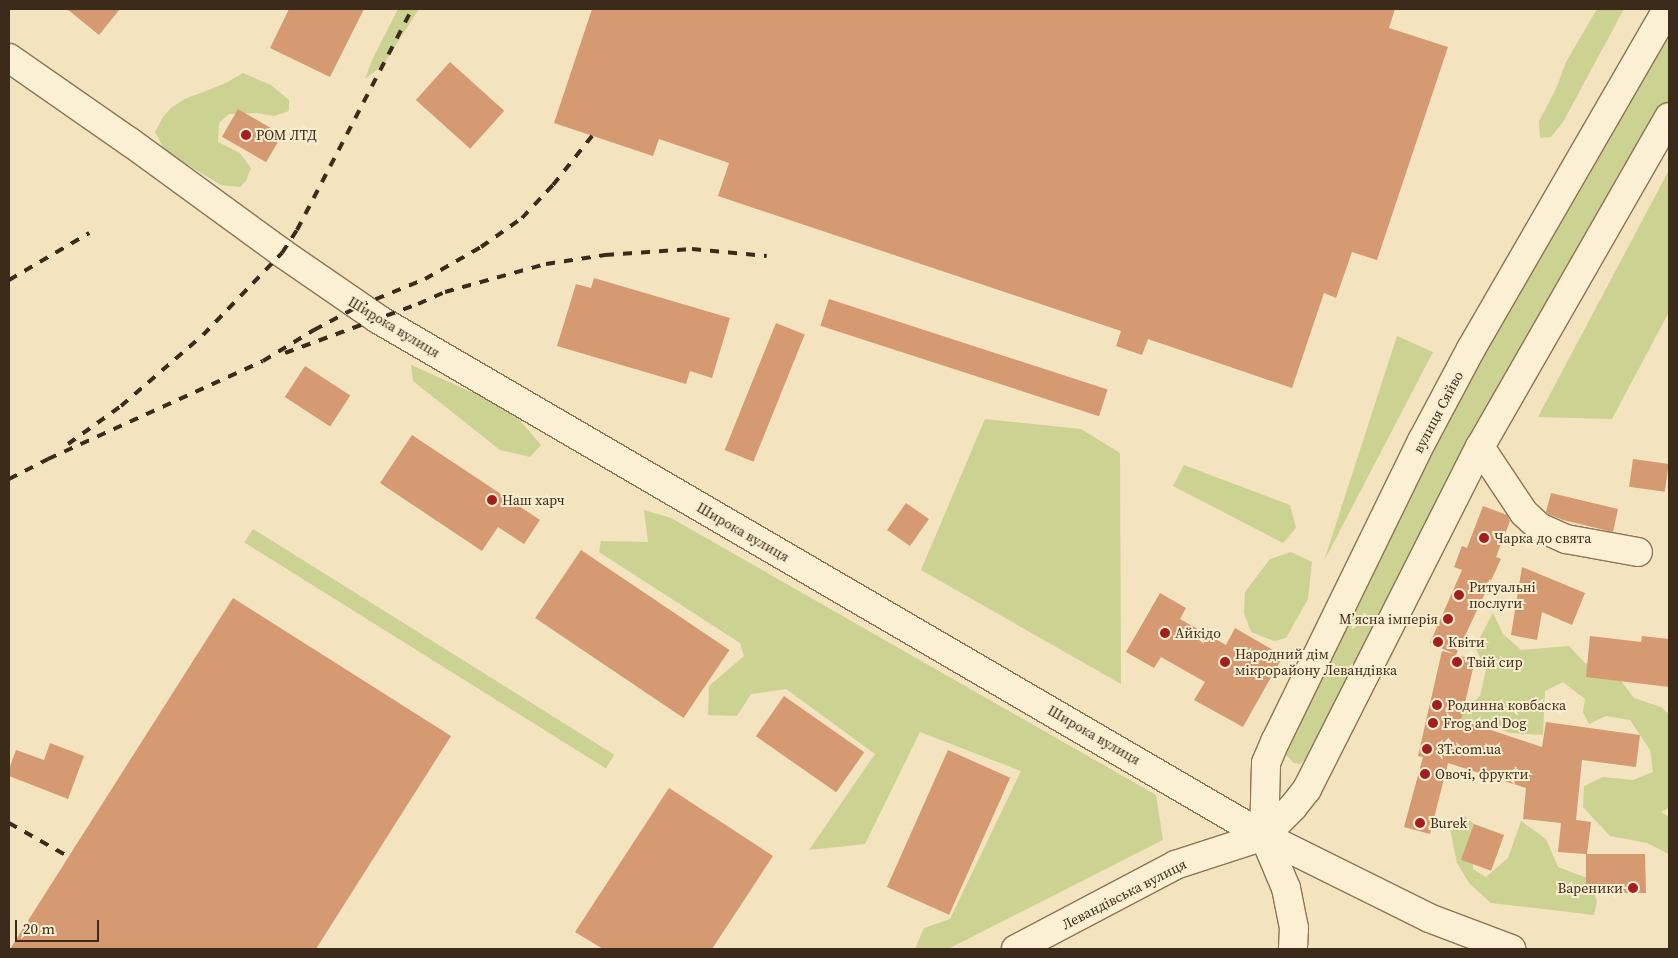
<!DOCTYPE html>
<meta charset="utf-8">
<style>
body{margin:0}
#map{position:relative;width:1678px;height:958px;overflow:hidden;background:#f3e3bf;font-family:"Source Serif 4",serif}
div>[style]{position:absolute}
.green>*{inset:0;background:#cbd292;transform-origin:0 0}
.building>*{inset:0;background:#d59a71;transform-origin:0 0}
.roads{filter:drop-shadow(1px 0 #8e7355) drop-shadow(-1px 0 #8e7355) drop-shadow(0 1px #8e7355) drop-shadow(0 -1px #8e7355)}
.minor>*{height:28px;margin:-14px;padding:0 14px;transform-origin:14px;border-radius:14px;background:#fcf0d4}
.tertiary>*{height:28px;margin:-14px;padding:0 14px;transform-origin:14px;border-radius:14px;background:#fcf0d4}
.secondary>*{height:28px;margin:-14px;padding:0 14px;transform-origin:14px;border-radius:14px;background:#fcf0d4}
.rail>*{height:4px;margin-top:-2px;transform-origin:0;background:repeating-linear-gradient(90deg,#3c2b1b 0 9px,transparent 0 18px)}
.dots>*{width:14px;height:14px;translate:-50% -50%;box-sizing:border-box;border:2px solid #f9edd0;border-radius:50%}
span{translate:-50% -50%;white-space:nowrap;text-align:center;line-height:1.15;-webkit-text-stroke:4px #f9edd0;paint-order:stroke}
.poi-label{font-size:14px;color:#3c2b1b}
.left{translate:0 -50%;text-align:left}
.right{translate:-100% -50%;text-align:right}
.street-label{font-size:14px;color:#3c2b1b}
.frame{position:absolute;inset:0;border:10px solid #3c2b1b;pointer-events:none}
.scale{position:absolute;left:15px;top:920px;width:84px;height:22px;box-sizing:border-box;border:2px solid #3c2b1b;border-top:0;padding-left:6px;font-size:15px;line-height:18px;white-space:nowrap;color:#3c2b1b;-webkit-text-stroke:4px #f9edd0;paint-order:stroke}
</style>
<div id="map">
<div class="green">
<div style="clip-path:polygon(398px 9px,419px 9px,383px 65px,365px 79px,373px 58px)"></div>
<div style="clip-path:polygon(1597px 9px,1624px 9px,1563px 122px,1551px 137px,1540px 138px,1539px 121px,1556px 89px,1566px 62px)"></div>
<div style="clip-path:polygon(1669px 28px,1669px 109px,1424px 530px,1422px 530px,1307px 758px,1300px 764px,1294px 763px,1286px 755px,1287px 749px,1431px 450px)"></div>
<div style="clip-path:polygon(243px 73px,271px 85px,289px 100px,289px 111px,274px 116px,257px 113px,229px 114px,219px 123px,218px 142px,240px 153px,251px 168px,246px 181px,240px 187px,221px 185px,165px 151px,155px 132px,163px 117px,171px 108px,185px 99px,226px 83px)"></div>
<div style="clip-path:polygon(1669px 170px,1669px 312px,1612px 419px,1538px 417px)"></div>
<div style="clip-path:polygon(1397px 336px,1433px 352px,1324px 561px)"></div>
<div style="clip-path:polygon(411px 365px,510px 409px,541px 445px,530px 457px,500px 450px,413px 381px)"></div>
<div style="clip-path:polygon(985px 419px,1081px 429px,1120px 453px,1121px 684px,921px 570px)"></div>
<div style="clip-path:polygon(1184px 465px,1290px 505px,1296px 528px,1283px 543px,1173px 486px)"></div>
<div style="clip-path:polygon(644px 510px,671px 518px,1156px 795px,1163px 840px,948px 949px,915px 949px,924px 928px,950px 919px,1021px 771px,920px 732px,865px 844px,809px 850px,875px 754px,786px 689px,751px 694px,737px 716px,708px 715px,709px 686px,744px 656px,740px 643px,599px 552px,601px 541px,648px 542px)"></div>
<div style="left:253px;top:529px;width:426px;height:16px;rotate:32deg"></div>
<div style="clip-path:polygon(1291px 552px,1312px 562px,1308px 599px,1286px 638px,1274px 641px,1251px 632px,1244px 613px,1245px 592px,1270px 559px)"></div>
<div style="clip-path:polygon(1493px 613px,1503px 634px,1521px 650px,1569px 646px,1585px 663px,1612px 669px,1634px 698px,1661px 707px,1669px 714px,1669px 804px,1668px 808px,1661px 812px,1669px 817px,1669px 854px,1647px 843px,1610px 836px,1583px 807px,1584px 786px,1603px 777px,1633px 780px,1653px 772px,1650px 750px,1630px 720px,1606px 716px,1589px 724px,1583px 712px,1585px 699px,1563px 682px,1545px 691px,1543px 735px,1510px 733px,1492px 726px,1475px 745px,1446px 726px,1480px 696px,1486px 670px,1475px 647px)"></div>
<div style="clip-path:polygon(1465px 816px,1474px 824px,1473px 869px,1486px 877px,1508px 858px,1521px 821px,1546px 839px,1558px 867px,1590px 879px,1597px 902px,1594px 915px,1491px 903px,1469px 883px,1457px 863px,1450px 829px)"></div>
</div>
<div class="building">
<div style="clip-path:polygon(67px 9px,120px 9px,99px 35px)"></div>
<div style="clip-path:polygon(289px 9px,364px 9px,330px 77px,270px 48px)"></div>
<div style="clip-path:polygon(592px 9px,1395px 9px,1389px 28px,1448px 47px,1377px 260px,1352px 252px,1336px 298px,1324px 293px,1292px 388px,1148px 339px,1142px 355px,1116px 346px,1121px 331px,718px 196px,729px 163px,659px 139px,653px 156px,554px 123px)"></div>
<div style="left:450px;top:62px;width:73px;height:51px;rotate:42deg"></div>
<div style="left:238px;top:109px;width:51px;height:32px;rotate:30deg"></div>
<div style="clip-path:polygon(594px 278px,730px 318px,712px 378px,690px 371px,686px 384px,557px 346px,576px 284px,591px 288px)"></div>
<div style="left:829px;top:299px;width:293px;height:28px;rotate:18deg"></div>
<div style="left:776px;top:323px;width:31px;height:137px;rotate:22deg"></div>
<div style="left:305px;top:366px;width:54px;height:37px;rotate:33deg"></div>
<div style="clip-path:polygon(412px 435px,540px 520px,524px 544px,498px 527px,482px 551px,380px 483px)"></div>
<div style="left:1633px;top:459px;width:36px;height:28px;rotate:8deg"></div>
<div style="clip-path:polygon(1551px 493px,1618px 509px,1613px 532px,1563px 520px,1548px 514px,1546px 512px)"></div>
<div style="left:906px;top:503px;width:28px;height:33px;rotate:35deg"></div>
<div style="clip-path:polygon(1483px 506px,1507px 515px,1510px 521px,1496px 557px,1501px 559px,1456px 655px,1475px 660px,1461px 720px,1542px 747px,1546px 722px,1640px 735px,1636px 767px,1582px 760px,1576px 820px,1591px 822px,1587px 854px,1645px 854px,1646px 893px,1586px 893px,1586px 854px,1558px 852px,1561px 823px,1523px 819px,1526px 788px,1448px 763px,1430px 834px,1404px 827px,1423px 757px,1418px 756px,1442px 651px,1454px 654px,1430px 643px,1462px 570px,1454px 567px,1462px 546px,1467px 548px)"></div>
<div style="left:581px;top:550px;width:179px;height:82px;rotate:34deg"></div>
<div style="clip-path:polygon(1522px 567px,1585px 593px,1572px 625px,1542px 612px,1537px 640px,1511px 635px)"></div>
<div style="clip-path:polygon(1160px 593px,1186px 608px,1180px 619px,1226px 645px,1235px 628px,1283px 656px,1243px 727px,1194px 700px,1205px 682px,1161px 657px,1154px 668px,1126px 652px)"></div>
<div style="clip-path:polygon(233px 598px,451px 736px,316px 949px,10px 949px)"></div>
<div style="clip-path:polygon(1590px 636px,1641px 642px,1642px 636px,1669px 639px,1669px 687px,1586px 677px)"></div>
<div style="left:784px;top:696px;width:98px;height:49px;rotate:35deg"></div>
<div style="clip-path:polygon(50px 743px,84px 756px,68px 799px,9px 776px,9px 769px,16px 750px,44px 760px)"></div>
<div style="left:948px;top:750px;width:68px;height:150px;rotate:24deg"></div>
<div style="clip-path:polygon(669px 788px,773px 856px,712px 949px,603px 949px,575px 932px)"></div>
<div style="left:1474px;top:824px;width:32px;height:38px;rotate:20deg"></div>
</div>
<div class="roads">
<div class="minor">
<div style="left:9px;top:58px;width:147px;rotate:34.8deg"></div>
<div style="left:130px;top:142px;width:188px;rotate:36.1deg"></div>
<div style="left:282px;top:253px;width:116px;rotate:34.5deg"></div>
<div style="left:378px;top:319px;width:1026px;rotate:30.26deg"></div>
<div style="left:1480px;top:447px;width:79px;rotate:56.3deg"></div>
<div style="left:1524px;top:513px;width:21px;rotate:43deg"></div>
<div style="left:1539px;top:527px;width:30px;rotate:24deg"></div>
<div style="left:1566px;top:539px;width:73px;rotate:10.2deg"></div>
</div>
<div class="tertiary">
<div style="left:1264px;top:836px;width:184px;rotate:26.4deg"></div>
<div style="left:1429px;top:918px;width:88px;rotate:20.7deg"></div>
<div style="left:1264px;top:836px;width:56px;rotate:67.1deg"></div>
<div style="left:1286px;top:888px;width:41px;rotate:78.7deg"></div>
<div style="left:1294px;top:928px;width:21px;rotate:93deg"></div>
</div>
<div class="secondary">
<div style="left:1264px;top:836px;width:73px;rotate:-88.4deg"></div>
<div style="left:1266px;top:763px;width:25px;rotate:-67deg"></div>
<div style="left:1276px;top:740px;width:333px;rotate:-64deg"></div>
<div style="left:1422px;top:441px;width:104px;rotate:-62deg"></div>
<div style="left:1471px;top:349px;width:392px;rotate:-60deg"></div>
<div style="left:1016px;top:949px;width:180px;rotate:-27.8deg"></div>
<div style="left:1175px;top:865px;width:94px;rotate:-18deg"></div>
<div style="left:1264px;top:836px;width:41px;rotate:-45deg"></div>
<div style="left:1293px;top:807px;width:23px;rotate:-52deg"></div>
<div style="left:1307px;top:789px;width:383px;rotate:-63.2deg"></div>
<div style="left:1480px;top:447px;width:380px;rotate:-60.2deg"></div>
</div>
</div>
<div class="rail">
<div style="left:9px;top:280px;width:93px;rotate:-30.4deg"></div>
<div style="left:285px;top:353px;width:142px;rotate:-20.2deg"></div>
<div style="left:418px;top:304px;width:30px;rotate:-24deg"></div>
<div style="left:445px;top:292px;width:105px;rotate:-15.5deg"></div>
<div style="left:546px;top:264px;width:60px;rotate:-8.7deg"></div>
<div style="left:605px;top:255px;width:87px;rotate:-3.9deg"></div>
<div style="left:692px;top:249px;width:75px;rotate:5.3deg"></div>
<div style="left:68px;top:444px;width:65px;rotate:-35.6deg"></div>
<div style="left:121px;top:406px;width:108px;rotate:-40.9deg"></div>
<div style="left:203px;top:335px;width:114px;rotate:-46.1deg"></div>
<div style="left:282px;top:253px;width:27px;rotate:-57deg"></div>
<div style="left:297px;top:230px;width:249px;rotate:-62.5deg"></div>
<div style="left:9px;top:479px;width:44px;rotate:-27.1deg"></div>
<div style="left:48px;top:459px;width:236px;rotate:-24.5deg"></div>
<div style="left:263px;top:361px;width:60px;rotate:-31.3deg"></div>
<div style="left:314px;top:330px;width:51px;rotate:-28.1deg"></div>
<div style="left:359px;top:306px;width:71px;rotate:-22.2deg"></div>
<div style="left:425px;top:279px;width:64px;rotate:-29.7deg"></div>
<div style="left:481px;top:247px;width:50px;rotate:-35.3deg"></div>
<div style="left:522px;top:218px;width:45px;rotate:-46.8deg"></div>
<div style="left:553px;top:185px;width:63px;rotate:-51.5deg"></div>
<div style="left:9px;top:823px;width:69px;rotate:29.5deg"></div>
</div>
<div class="dots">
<div style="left:246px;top:135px;background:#a41e20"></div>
<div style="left:492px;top:500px;background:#a41e20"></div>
<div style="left:1484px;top:538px;background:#a41e20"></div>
<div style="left:1459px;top:595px;background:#a41e20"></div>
<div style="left:1448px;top:619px;background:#a41e20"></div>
<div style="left:1165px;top:633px;background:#a41e20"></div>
<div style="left:1438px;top:642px;background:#a41e20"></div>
<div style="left:1225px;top:662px;background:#a41e20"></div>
<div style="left:1457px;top:662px;background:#a41e20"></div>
<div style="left:1437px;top:705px;background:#a41e20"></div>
<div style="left:1433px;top:723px;background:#a41e20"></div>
<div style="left:1427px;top:749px;background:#a41e20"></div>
<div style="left:1425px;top:774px;background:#a41e20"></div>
<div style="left:1420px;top:823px;background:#a41e20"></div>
<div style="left:1633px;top:888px;background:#a41e20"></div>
</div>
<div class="poi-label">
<span class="left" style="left:256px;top:135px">РОМ ЛТД</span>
<span class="left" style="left:502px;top:500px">Наш харч</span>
<span class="left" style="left:1494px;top:538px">Чарка до свята</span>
<span class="left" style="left:1469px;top:595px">Ритуальні<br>послуги</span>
<span class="right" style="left:1438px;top:619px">Мʼясна імперія</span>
<span class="left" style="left:1175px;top:633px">Айкідо</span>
<span class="left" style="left:1448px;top:642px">Квіти</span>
<span class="left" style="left:1235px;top:662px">Народний дім<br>мікрорайону Левандівка</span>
<span class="left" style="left:1467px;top:662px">Твій сир</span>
<span class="left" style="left:1447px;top:705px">Родинна ковбаска</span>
<span class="left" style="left:1443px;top:723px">Frog and Dog</span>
<span class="left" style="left:1437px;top:749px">3T.com.ua</span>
<span class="left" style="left:1435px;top:774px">Овочі, фрукти</span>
<span class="left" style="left:1430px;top:823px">Burek</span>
<span class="right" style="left:1623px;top:888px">Вареники</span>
</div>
<div class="street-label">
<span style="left:394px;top:327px;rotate:31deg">Широка вулиця</span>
<span style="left:1438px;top:412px;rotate:-62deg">вулиця Сяйво</span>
<span style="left:743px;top:532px;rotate:30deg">Широка вулиця</span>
<span style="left:1094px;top:735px;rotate:30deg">Широка вулиця</span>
<span style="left:1124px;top:894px;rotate:-27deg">Левандівська вулиця</span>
</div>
<div class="frame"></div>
<div class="scale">20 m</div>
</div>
